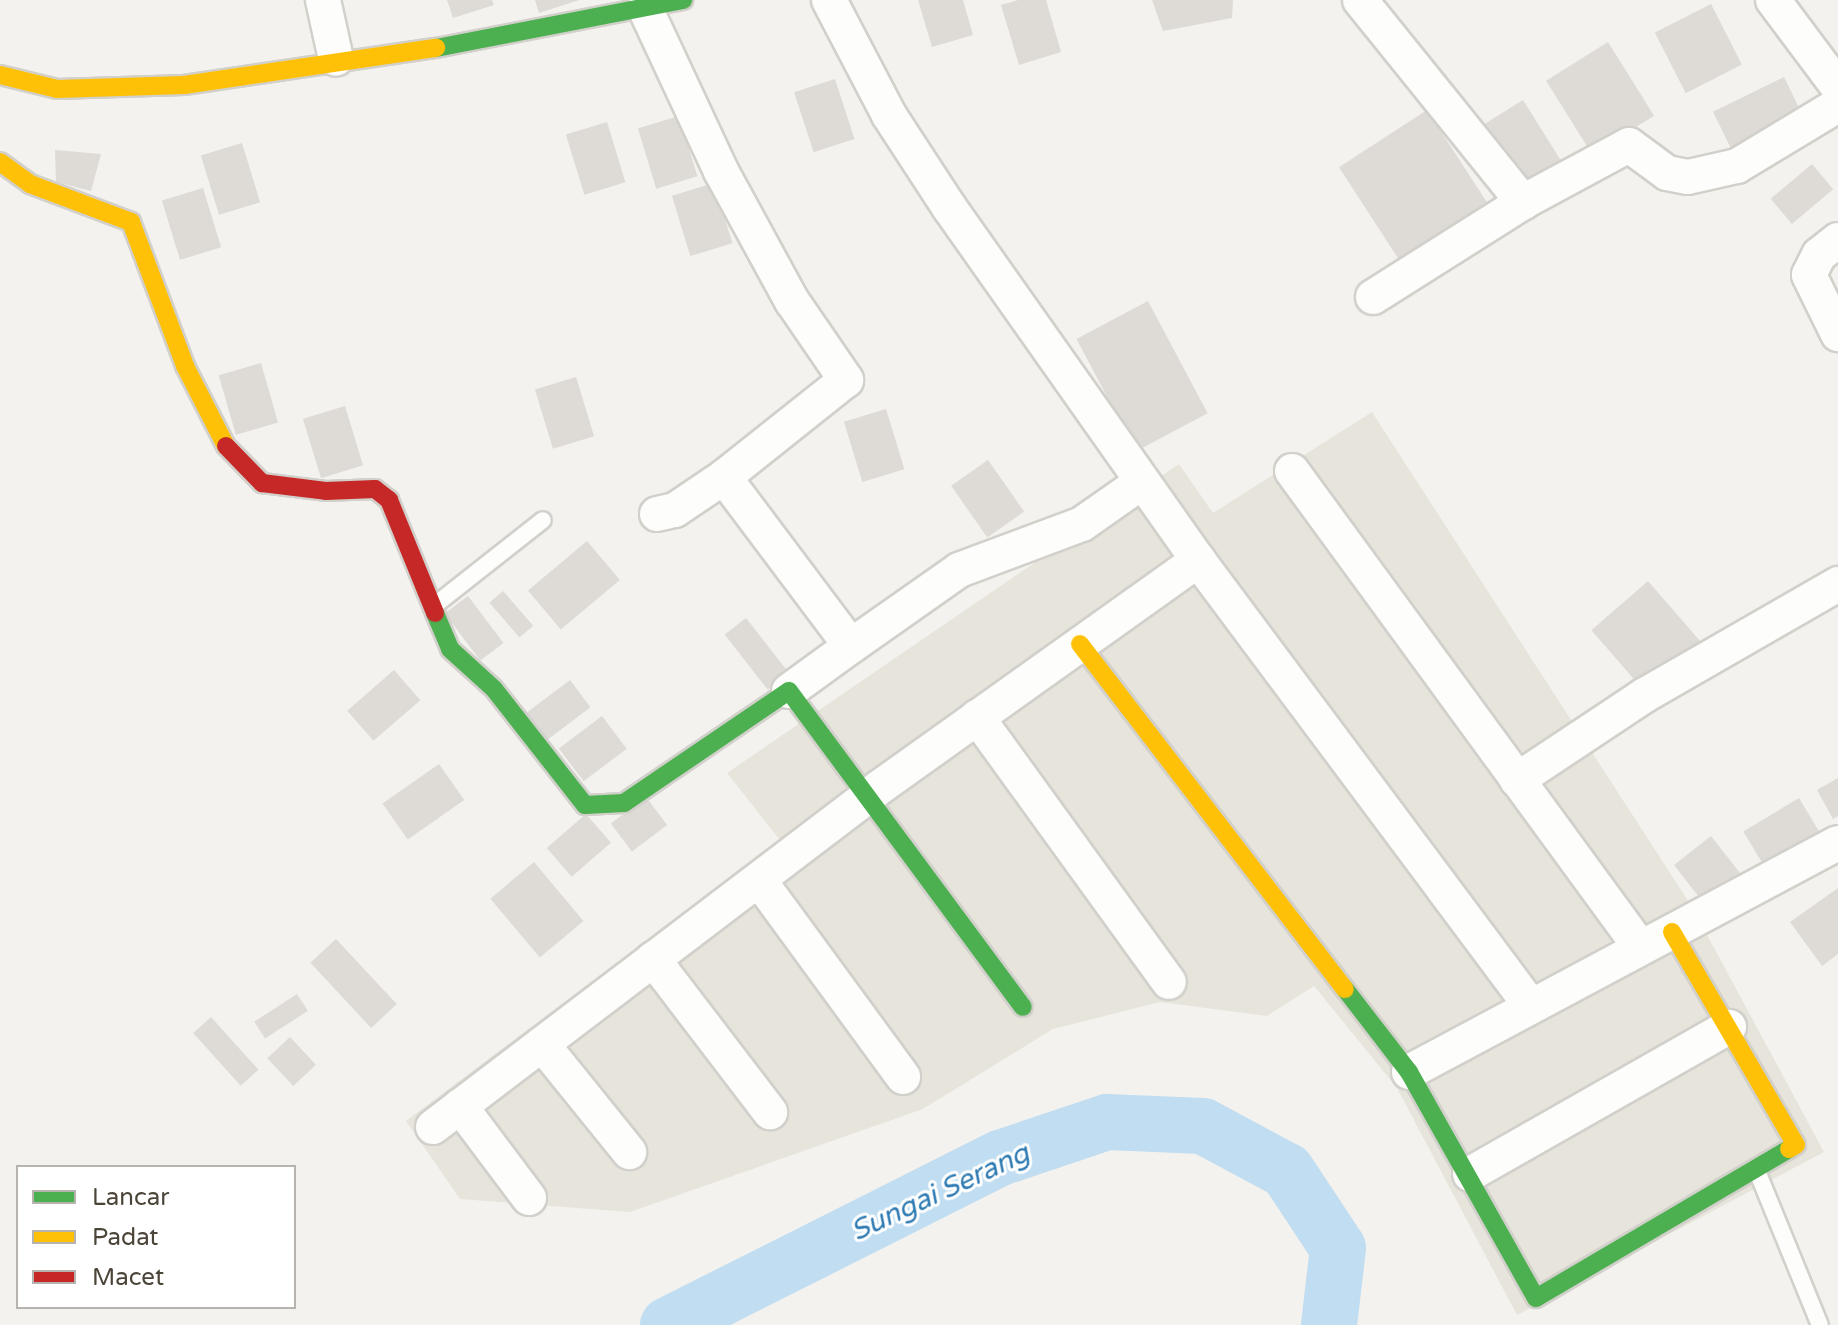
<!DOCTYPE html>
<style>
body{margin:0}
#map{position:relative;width:1838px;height:1325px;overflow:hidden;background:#f4f2ee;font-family:"Varela Round",sans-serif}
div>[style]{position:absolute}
.residential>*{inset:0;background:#e7e4dc}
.river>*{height:56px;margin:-28px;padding:0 28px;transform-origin:28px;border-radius:28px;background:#c0ddf1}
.building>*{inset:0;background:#dedbd6;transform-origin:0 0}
.roads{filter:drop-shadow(2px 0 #d2d0cb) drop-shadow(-2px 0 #d2d0cb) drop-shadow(0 2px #d2d0cb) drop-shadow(0 -2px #d2d0cb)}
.lane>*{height:16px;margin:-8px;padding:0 8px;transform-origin:8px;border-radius:8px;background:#fdfdfc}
.street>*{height:34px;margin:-17px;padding:0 17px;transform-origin:17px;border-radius:17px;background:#fdfdfc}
.fast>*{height:18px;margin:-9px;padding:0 9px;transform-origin:9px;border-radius:9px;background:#4caf50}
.slow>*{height:18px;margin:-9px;padding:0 9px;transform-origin:9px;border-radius:9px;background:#ffc107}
.jam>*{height:18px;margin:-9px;padding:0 9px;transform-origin:9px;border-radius:9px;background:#c62828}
span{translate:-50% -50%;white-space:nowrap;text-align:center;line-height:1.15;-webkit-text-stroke:6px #fff;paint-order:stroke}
.water-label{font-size:28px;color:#2e7ab2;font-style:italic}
.legend{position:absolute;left:16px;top:1165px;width:280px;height:144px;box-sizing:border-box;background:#fff;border:2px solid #b7b4b0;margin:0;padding:10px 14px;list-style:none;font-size:24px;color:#4b4439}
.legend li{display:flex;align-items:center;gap:16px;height:40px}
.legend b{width:40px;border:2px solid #b7b4b0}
</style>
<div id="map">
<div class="residential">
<div style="clip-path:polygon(1372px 412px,1692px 907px,1824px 1152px,1517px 1315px,1397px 1088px,1314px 986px,1267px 1016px,1160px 1002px,1053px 1029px,923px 1109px,630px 1212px,460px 1199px,406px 1121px,780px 840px,727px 773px,1179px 464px,1213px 513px)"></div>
</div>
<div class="river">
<div style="left:668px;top:1325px;width:372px;rotate:-26.7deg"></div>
<div style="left:1000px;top:1158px;width:113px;rotate:-18.6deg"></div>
<div style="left:1107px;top:1122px;width:96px;rotate:2.4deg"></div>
<div style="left:1203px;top:1126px;width:95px;rotate:28.2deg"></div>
<div style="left:1287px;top:1171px;width:92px;rotate:56.5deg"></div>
<div style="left:1338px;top:1248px;width:78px;rotate:96.7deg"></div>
</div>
<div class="building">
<div style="clip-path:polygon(447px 0,492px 0,494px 5px,453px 18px)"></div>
<div style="clip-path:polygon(535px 0,579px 0,539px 13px)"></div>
<div style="clip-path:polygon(918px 0,963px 0,973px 35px,932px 47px)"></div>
<div style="clip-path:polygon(1018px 0,1046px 0,1061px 52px,1019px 65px,1001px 5px)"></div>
<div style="clip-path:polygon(1152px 0,1233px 0,1232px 18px,1163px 31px)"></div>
<div style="left:1711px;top:4px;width:68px;height:63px;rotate:63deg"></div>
<div style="left:1608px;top:42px;width:87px;height:73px;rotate:58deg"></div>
<div style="left:1784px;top:77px;width:43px;height:79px;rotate:64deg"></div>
<div style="left:835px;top:79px;width:63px;height:43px;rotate:72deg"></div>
<div style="left:1523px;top:100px;width:75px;height:51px;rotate:58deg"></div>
<div style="left:1427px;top:110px;width:110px;height:105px;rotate:57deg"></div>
<div style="left:679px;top:116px;width:63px;height:43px;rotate:73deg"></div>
<div style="left:607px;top:122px;width:63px;height:43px;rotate:73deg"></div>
<div style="left:242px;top:143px;width:62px;height:43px;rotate:73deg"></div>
<div style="clip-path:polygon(55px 150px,101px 154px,91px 191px,56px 182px)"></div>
<div style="left:1812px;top:164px;width:33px;height:54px;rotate:50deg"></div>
<div style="left:714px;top:183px;width:63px;height:44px;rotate:73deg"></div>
<div style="left:203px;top:188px;width:62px;height:43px;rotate:73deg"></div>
<div style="left:1148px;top:301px;width:127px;height:81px;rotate:62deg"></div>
<div style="left:261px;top:363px;width:62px;height:44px;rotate:74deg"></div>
<div style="left:576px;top:377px;width:62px;height:43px;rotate:73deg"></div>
<div style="left:345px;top:406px;width:62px;height:44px;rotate:73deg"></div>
<div style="left:886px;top:409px;width:63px;height:44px;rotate:73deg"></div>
<div style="left:988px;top:460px;width:63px;height:45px;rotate:55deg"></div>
<div style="left:587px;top:541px;width:51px;height:77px;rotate:50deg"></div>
<div style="left:1648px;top:581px;width:80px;height:75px;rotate:49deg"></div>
<div style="left:503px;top:591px;width:46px;height:18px;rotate:49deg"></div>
<div style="left:468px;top:596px;width:59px;height:29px;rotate:53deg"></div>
<div style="left:746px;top:618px;width:70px;height:27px;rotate:52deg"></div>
<div style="left:394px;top:670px;width:40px;height:62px;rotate:49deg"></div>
<div style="left:570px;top:680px;width:34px;height:59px;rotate:53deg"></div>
<div style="left:602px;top:716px;width:41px;height:54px;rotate:53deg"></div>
<div style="left:439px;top:764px;width:44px;height:69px;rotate:55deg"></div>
<div style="clip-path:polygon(1838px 778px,1838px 816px,1833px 819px,1817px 790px)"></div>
<div style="left:646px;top:797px;width:35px;height:44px;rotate:53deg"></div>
<div style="left:1799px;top:798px;width:54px;height:65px;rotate:59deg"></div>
<div style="left:586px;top:814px;width:38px;height:52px;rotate:49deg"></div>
<div style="left:1711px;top:836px;width:53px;height:47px;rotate:52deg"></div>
<div style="left:534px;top:862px;width:77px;height:57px;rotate:50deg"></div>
<div style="clip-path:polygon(1838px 888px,1838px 954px,1822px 966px,1790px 922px)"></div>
<div style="left:336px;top:939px;width:89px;height:35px;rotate:47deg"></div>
<div style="left:297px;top:994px;width:20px;height:51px;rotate:57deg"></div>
<div style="left:211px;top:1017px;width:71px;height:24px;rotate:48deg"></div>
<div style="left:290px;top:1037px;width:38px;height:31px;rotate:47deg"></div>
</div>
<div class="roads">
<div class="lane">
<div style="left:435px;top:605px;width:137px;rotate:-38.2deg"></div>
<div style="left:1757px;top:1171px;width:166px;rotate:67.8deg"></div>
</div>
<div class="street">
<div style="left:323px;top:0;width:60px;rotate:77.6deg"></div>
<div style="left:829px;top:0;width:130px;rotate:62.4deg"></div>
<div style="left:889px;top:115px;width:110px;rotate:56.9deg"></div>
<div style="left:949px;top:207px;width:432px;rotate:54.8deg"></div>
<div style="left:1198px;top:560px;width:555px;rotate:53.27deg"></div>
<div style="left:1360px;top:0;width:260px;rotate:51.1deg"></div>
<div style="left:1523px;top:202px;width:120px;rotate:-28.3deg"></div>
<div style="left:1629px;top:145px;width:47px;rotate:36.4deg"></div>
<div style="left:1667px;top:173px;width:21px;rotate:11deg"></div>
<div style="left:1688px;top:177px;width:50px;rotate:-12.7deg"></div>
<div style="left:1737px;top:166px;width:118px;rotate:-31.1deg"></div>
<div style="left:1773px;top:0;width:109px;rotate:53.2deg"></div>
<div style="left:645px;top:8px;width:180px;rotate:65deg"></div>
<div style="left:721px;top:171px;width:148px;rotate:61.4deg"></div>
<div style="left:792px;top:301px;width:96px;rotate:55.6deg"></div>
<div style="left:846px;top:380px;width:156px;rotate:141.5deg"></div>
<div style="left:724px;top:477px;width:211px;rotate:53.1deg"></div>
<div style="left:851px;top:646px;width:132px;rotate:-35.1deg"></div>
<div style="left:959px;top:570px;width:131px;rotate:-20.5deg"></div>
<div style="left:1082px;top:524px;width:73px;rotate:-35deg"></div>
<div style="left:1838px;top:240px;width:24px;rotate:142deg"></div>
<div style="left:1819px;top:255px;width:22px;rotate:117deg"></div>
<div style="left:1809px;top:275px;width:66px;rotate:63.8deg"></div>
<div style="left:1373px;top:297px;width:178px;rotate:-32.3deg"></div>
<div style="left:1292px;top:471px;width:590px;rotate:53.83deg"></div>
<div style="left:657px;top:514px;width:18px;rotate:-13deg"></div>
<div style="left:675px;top:510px;width:59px;rotate:-34deg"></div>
<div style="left:789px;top:691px;width:77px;rotate:-36deg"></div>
<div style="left:977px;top:717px;width:327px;rotate:54.1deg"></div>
<div style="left:1517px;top:780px;width:154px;rotate:-33.6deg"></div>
<div style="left:1645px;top:695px;width:223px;rotate:-29.9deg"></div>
<div style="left:759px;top:880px;width:244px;rotate:53.8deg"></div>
<div style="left:653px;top:959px;width:193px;rotate:52.6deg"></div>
<div style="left:542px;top:1044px;width:139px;rotate:51.1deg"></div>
<div style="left:1409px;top:1072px;width:486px;rotate:-28.1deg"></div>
<div style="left:460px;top:1106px;width:115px;rotate:53.1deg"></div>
<div style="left:433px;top:1127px;width:562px;rotate:-37.26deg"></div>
<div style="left:880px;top:787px;width:391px;rotate:-35.5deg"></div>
<div style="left:1470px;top:1174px;width:298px;rotate:-29.6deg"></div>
</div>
<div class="fast">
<div style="left:436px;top:48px;width:252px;rotate:-11deg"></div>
<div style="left:435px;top:613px;width:39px;rotate:67deg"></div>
<div style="left:450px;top:649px;width:59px;rotate:42.3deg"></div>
<div style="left:494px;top:689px;width:147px;rotate:51.9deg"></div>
<div style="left:585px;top:805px;width:39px;rotate:-3deg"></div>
<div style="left:624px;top:803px;width:199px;rotate:-34.2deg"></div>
<div style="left:789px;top:691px;width:393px;rotate:53.5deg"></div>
<div style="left:1345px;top:989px;width:105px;rotate:52.4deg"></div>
<div style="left:1409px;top:1072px;width:259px;rotate:60.7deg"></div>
<div style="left:1536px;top:1298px;width:294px;rotate:-30.5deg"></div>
</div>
<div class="slow">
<div style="left:0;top:75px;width:59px;rotate:13.8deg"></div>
<div style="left:57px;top:89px;width:127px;rotate:-1.8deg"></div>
<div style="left:184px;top:85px;width:255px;rotate:-8.4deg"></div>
<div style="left:0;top:162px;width:37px;rotate:36deg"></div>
<div style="left:30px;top:184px;width:108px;rotate:20.6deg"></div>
<div style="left:131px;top:222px;width:154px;rotate:69.4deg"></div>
<div style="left:185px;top:366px;width:90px;rotate:62.9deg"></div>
<div style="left:1080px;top:644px;width:435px;rotate:52.5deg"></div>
<div style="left:1672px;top:932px;width:246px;rotate:59.8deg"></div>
<div style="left:1796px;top:1145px;width:8px;rotate:150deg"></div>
</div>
<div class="jam">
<div style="left:226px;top:446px;width:52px;rotate:45.8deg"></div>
<div style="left:262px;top:483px;width:64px;rotate:7.1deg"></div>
<div style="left:326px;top:491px;width:49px;rotate:-2.3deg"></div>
<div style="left:375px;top:489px;width:18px;rotate:38deg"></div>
<div style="left:389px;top:500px;width:122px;rotate:67.8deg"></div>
</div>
</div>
<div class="water-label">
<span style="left:940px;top:1192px;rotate:-25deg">Sungai Serang</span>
</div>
<ul class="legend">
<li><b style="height:10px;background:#4caf50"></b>Lancar</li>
<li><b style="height:10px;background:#ffc107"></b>Padat</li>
<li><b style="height:10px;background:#c62828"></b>Macet</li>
</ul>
</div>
